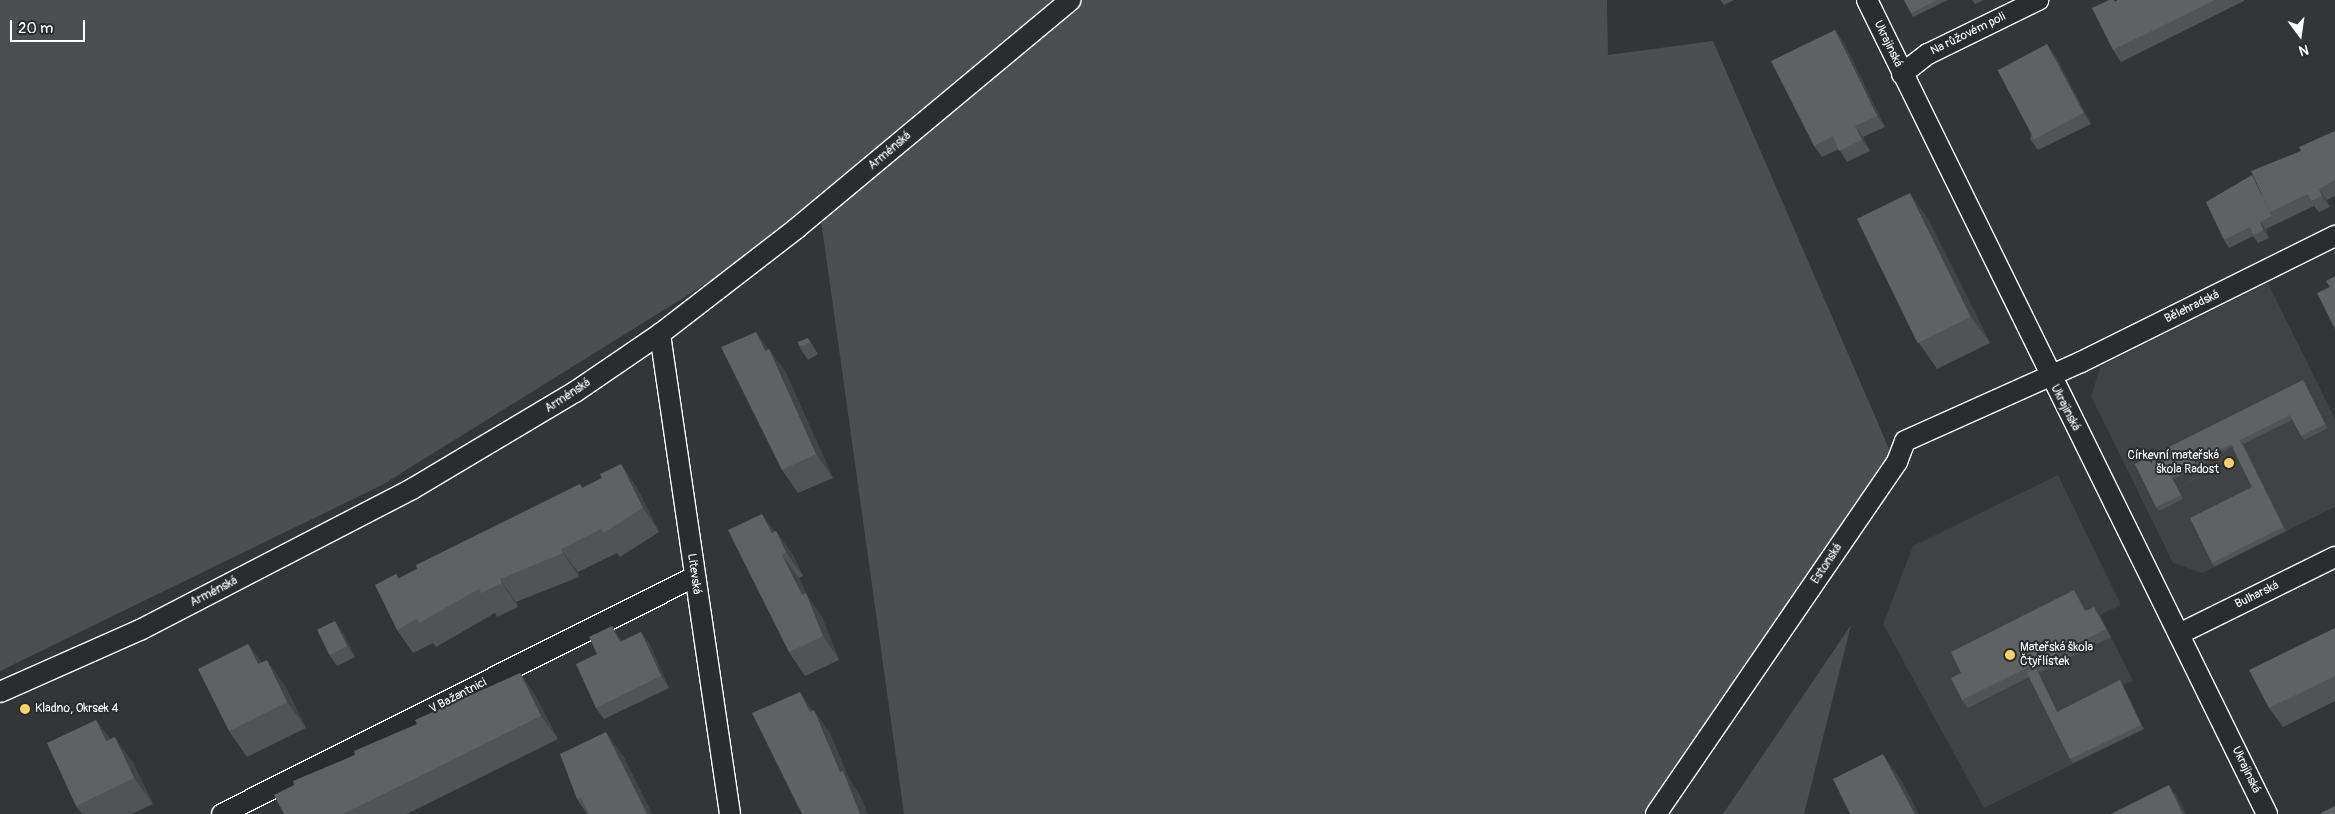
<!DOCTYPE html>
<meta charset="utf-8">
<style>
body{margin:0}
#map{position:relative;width:2335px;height:814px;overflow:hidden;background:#333536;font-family:Pangolin,sans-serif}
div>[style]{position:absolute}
.built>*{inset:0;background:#404243}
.green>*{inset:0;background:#4c4f50}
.roads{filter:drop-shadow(1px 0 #fff) drop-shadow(-1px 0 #fff) drop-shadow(0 1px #fff) drop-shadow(0 -1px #fff)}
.minor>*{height:20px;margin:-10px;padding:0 10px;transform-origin:10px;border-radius:10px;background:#2a2d2e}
.wall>*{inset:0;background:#525354}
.shaded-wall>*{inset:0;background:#424445;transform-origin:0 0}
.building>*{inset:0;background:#5f6162;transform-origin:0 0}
.dots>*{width:14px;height:14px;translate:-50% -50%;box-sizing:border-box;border:2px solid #2a2d2e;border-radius:50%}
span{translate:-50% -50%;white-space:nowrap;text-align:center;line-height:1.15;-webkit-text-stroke:4px #2a2d2e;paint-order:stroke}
.street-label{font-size:12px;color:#fff}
.poi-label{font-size:12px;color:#fff}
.right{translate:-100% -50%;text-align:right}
.left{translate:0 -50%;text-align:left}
.north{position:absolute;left:2275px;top:10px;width:50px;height:50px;-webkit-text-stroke:4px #2a2d2e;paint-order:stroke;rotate:166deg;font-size:14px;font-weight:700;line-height:20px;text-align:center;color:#fff}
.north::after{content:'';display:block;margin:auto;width:18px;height:22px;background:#fff;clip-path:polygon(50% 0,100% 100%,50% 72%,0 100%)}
.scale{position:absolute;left:10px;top:20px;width:75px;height:22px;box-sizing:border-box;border:2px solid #fff;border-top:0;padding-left:6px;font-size:15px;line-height:18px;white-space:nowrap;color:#fff;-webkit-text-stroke:4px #2a2d2e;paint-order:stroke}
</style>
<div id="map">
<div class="built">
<div style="clip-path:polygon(2268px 283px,2335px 419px,2335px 507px,2202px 573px,2173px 563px,2091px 396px,2101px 366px)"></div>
<div style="clip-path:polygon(2058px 475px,2121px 605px,2100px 615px,2133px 681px,2123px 685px,2144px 729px,1984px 808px,1883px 624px,1913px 546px)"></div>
</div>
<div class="green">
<div style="clip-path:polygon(0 0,1607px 0,1608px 55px,1713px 41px,1893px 458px,1647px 814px,904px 814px,820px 213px,382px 485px,0 671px)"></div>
<div style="clip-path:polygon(1851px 625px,1804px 814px,1723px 814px)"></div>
</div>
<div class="roads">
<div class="minor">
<div style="left:1867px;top:0;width:907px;rotate:63.83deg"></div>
<div style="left:1902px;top:74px;width:33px;rotate:-38deg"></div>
<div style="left:1928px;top:54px;width:123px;rotate:-26.1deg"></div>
<div style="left:660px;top:334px;width:485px;rotate:81.7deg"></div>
<div style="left:2179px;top:634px;width:174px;rotate:-26.3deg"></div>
<div style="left:0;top:692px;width:153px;rotate:-23.9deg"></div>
<div style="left:140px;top:630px;width:306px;rotate:-27.4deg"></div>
<div style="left:412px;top:489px;width:190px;rotate:-30.8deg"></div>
<div style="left:575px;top:392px;width:103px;rotate:-34.3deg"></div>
<div style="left:660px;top:334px;width:173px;rotate:-37.7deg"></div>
<div style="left:797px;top:228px;width:356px;rotate:-39.8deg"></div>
<div style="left:222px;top:814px;width:528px;rotate:-26.66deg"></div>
<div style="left:1656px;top:814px;width:427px;rotate:-55.6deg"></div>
<div style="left:1897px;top:462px;width:22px;rotate:-69deg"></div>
<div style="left:1905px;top:441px;width:193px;rotate:-24.2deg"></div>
<div style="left:2081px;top:362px;width:284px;rotate:-26.4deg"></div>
</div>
</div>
<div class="wall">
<div style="clip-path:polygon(1720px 0,1734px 0,1724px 5px)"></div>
<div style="clip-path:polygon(1904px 0,1948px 0,1913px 17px)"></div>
<div style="clip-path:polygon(1972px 0,1984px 0,1975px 4px)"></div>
<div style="clip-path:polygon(2109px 0,2114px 0,2115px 2px,2118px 0,2244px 0,2244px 1px,2121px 62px,2113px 50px)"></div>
<div style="clip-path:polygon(1843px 41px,1885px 127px,1863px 137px,1870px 151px,1847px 162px,1839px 149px,1822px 157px,1814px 146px)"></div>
<div style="clip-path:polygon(2055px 55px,2091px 124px,2038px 150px,2030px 139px)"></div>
<div style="clip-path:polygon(2335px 131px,2335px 196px,2327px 200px,2330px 207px,2319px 212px,2314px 206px,2266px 229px,2269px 238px,2258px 243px,2253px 236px,2229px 248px,2224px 240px,2301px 151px)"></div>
<div style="clip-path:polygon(1928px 219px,1990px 343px,1937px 369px,1919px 343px)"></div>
<div style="clip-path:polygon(756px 332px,768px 350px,769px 349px,786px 373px,833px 478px,798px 493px,782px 470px)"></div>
<div style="clip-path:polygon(808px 338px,818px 354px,808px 360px,800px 348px)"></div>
<div style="clip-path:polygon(2303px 380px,2306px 384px,2328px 428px,2304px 440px,2292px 420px,2243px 444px,2286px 531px,2214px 567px,2212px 563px,2252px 487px,2233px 449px,2173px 479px,2183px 499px,2159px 511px,2156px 507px,2135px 464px)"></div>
<div style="clip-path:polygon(621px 464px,637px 488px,659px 532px,620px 557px,617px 553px,578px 572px,579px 577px,516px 602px,518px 607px,497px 617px,495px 613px,436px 647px,433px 643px,413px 653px,397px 630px,396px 574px,399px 578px,580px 484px,583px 488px,602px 478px)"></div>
<div style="clip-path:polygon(776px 531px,793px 555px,803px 576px,799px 578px,808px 597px,822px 617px,839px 660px,805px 676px,789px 652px,775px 532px)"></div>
<div style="clip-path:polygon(2074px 590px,2079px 598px,2086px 611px,2100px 615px,2111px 637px,2039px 673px,2058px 712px,2120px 680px,2122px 684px,2144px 729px,2073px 763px,2070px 759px,2029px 677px,1968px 708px,1962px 700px,1961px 673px)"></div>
<div style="clip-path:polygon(2335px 628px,2335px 701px,2283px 727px,2269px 708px)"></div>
<div style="clip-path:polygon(641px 632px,649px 643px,669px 688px,604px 719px,596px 708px,597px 654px,620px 638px,622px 641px)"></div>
<div style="clip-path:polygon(343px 633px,355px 657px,337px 666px,329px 654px)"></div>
<div style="clip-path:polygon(248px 644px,262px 663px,285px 686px,306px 728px,247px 757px,229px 731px)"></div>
<div style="clip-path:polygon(520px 673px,536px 697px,558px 739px,407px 814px,284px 814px,294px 785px)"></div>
<div style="clip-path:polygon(96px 720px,110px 739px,133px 763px,153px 804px,132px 814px,82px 814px,76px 806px)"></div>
<div style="clip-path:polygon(623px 756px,652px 814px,587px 814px,577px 799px)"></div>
</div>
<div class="shaded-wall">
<div style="clip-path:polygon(1835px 30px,1843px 41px,1885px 127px,1877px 116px)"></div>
<div style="clip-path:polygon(2047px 44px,2055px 55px,2091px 124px,2083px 113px)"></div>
<div style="clip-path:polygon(1855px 126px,1863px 137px,1870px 151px,1862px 140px)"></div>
<div style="clip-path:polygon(2319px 189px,2327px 200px,2330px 207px,2322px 196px)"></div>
<div style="clip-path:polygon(1910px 193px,1928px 219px,1990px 343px,1971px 317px)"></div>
<div style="clip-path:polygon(2260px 222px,2266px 229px,2269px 238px,2263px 230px)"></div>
<div style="clip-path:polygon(756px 332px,772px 355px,769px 349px,786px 373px,833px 478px,816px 454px)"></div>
<div style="clip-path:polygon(2303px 380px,2306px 384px,2328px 428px,2325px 424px)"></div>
<div style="left:2240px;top:440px;width:5px;height:97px;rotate:53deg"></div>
<div style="clip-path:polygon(621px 464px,637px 488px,659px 532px,643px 508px)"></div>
<div style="clip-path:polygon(762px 514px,779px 537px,776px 531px,793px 555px,803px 576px,772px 533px)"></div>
<div style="clip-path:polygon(561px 549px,578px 572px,579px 577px,563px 553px)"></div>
<div style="clip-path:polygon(782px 555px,799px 578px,808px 597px,822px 617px,839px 660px,823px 636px)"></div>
<div style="clip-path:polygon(500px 579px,516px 602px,518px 607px,502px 583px)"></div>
<div style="clip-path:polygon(2074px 590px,2079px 598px,2090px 619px,2085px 611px)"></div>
<div style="clip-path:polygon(2094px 607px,2100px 615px,2111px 637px,2106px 629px)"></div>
<div style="clip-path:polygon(335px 621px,343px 633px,355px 657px,347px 646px)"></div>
<div style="clip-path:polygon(612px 626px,620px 638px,628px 653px,620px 642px)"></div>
<div style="clip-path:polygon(641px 632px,649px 643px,669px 688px,661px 676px)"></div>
<div style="clip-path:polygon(248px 644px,267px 670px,258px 664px)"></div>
<div style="clip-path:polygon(267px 660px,285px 686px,306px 728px,287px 702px)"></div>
<div style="clip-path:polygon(2036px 668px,2039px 672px,2060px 716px,2057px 712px)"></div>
<div style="clip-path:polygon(520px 673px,536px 697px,558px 739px,541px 716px)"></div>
<div style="clip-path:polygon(2120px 680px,2122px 684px,2144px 729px,2141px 725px)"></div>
<div style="clip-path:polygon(800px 692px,816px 715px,814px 710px,830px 733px,850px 780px,860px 795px,868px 814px,860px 814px)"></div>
<div style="clip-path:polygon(96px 720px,115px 746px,106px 741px)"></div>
<div style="clip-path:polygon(606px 732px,623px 756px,652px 814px,647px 814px)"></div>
<div style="clip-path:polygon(115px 737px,133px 763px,153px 804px,134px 778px)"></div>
<div style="clip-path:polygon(1883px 754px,1901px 780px,1919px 814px,1915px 814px)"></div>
<div style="clip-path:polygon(2169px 785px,2177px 796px,2186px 814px,2183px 814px)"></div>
</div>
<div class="building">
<div style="clip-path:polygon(1904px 0,1937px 0,1911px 13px)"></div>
<div style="clip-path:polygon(2109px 0,2114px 0,2115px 2px,2118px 0,2215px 0,2113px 50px,2092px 8px)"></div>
<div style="clip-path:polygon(1835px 30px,1877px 116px,1855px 126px,1862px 140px,1839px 151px,1833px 136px,1814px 146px,1771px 61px)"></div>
<div style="left:2047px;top:44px;width:78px;height:56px;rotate:62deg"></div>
<div style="clip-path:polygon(2335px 131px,2335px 180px,2319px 189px,2322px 196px,2311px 201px,2308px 194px,2270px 212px,2251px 171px,2301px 151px,2299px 147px)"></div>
<div style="clip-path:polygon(2252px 175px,2270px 212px,2272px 216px,2260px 222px,2263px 230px,2253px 235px,2250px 227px,2224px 240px,2206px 202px)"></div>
<div style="left:1910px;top:193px;width:138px;height:59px;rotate:64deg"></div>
<div style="clip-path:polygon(2335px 276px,2335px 329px,2317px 293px,2330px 287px,2326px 281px)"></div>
<div style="clip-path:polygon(756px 332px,765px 351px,769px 349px,816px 454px,782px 470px,721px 347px)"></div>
<div style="left:808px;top:338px;width:5px;height:11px;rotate:68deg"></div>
<div style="clip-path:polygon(2303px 380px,2325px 424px,2301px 436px,2290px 415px,2240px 440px,2283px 527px,2212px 563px,2190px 518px,2252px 487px,2231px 444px,2170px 475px,2181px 495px,2156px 507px,2135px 464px)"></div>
<div style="clip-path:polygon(621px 464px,643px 508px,603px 533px,601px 529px,561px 549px,563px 553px,500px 579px,502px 583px,481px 593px,479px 589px,419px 623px,417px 619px,397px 630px,375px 585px,396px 574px,398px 579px,417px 569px,416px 565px,580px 484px,582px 488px,602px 478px,600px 474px)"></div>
<div style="clip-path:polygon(762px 514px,772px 533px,776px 531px,786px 552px,782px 555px,802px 595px,806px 593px,823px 636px,789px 652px,728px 530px)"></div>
<div style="clip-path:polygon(2074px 590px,2085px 611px,2094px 607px,2106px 629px,1962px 700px,1951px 678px,1961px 673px,1951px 652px)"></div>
<div style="left:335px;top:621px;width:28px;height:20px;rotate:64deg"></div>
<div style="clip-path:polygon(612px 626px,620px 642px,641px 632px,661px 676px,596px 708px,576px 664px,597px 654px,589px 637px)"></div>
<div style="clip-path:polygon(2335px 628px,2335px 676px,2269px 708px,2249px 670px)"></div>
<div style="clip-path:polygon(248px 644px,258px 664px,267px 660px,287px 702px,229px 731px,198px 669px)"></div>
<div style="clip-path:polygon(2036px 668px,2057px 712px,2120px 680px,2141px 725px,2070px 759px,2027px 673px)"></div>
<div style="clip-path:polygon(520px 673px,541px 716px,343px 814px,284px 814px,274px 795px,294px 785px,293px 781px,355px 755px,354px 751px,417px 724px,415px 720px)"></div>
<div style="clip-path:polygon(800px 692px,810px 712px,814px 710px,840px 772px,843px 771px,860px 814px,802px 814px,752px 713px)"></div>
<div style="clip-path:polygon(96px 720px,106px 741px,115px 737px,134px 778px,76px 806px,47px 743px)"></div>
<div style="clip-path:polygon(606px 732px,647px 814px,589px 814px,581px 797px,577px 799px,560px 754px)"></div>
<div style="clip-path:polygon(1883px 754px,1915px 814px,1850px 814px,1833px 779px)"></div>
<div style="clip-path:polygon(2169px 785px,2183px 814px,2111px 814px)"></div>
<div style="clip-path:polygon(2335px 806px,2335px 814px,2322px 814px,2321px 813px)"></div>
</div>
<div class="dots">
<div style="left:2229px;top:463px;background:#ffd166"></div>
<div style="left:2010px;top:655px;background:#ffd166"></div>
<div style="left:25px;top:709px;background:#ffd166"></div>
</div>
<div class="street-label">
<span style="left:1968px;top:34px;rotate:-26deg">Na růžovém poli</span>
<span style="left:1888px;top:44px;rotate:64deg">Ukrajinská</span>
<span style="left:890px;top:151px;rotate:-40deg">Arménská</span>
<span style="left:2192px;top:307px;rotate:-26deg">Bělehradská</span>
<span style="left:568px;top:396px;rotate:-33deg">Arménská</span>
<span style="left:2065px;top:408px;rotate:63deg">Ukrajinská</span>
<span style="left:1827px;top:564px;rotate:-56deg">Estonská</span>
<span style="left:694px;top:574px;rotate:82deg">Litevská</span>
<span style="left:214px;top:592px;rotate:-27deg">Arménská</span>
<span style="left:2257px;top:595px;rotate:-26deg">Bulharská</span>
<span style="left:458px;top:696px;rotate:-27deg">V Bažantnici</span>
<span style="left:2246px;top:770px;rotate:64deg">Ukrajinská</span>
</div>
<div class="poi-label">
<span class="right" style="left:2219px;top:463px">Církevní mateřská<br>škola Radost</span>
<span class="left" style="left:2020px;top:655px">Mateřská škola<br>Čtyřlístek</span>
<span class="left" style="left:35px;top:709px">Kladno, Okrsek 4</span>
</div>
<div class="north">N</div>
<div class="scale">20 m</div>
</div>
